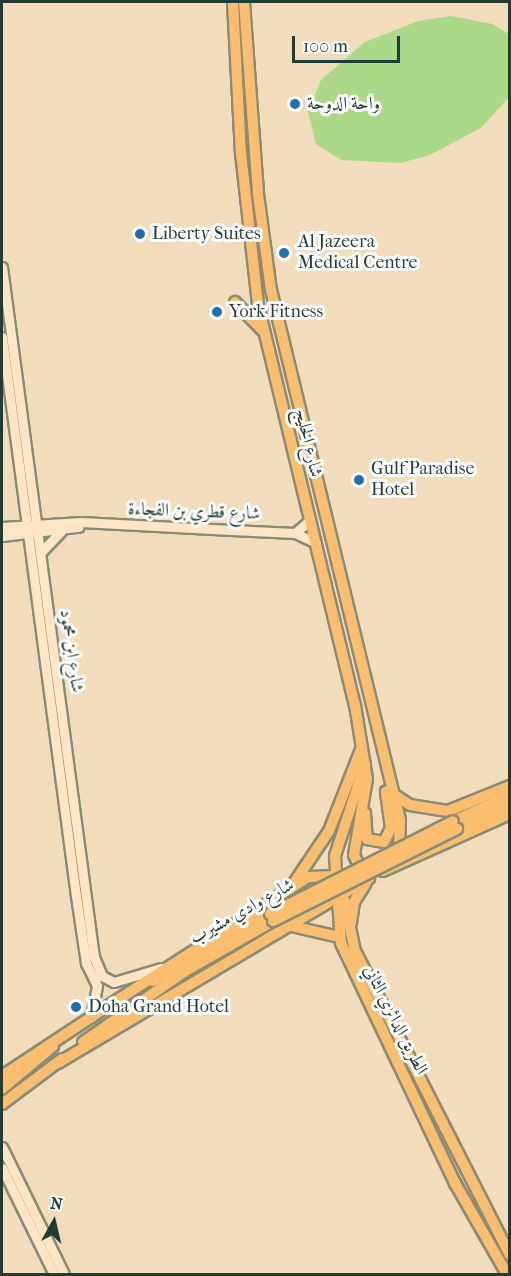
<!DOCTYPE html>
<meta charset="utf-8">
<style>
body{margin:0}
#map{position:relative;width:511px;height:1276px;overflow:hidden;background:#f1dcbb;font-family:"IM FELL French Canon",Amiri,serif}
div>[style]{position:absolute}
.green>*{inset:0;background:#abd987}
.roads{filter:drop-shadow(2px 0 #888c78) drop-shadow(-2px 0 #888c78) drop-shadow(0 2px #888c78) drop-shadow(0 -2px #888c78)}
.secondary>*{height:9px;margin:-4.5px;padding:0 4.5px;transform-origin:4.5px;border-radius:4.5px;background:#fde5c5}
.primary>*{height:10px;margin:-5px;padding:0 5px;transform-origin:5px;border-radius:5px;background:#fbbe6e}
.bridges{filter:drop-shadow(2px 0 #888c78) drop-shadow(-2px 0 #888c78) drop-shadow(0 2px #888c78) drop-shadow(0 -2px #888c78)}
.primary-bridge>*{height:10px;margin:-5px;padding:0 5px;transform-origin:5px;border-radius:5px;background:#fbbe6e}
.dots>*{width:16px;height:16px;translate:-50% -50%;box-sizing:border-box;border:3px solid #fff;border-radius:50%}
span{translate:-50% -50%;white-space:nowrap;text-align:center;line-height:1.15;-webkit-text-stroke:6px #fff;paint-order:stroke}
.poi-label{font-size:18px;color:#1f3d34}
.left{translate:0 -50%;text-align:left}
.street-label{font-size:18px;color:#1f3d34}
.frame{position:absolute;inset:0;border:3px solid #1f3d34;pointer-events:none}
.north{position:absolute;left:24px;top:1192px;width:60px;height:60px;-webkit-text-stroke:4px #fff;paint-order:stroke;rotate:8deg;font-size:16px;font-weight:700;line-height:24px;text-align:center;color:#1f3d34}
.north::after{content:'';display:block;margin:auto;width:21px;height:27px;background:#1f3d34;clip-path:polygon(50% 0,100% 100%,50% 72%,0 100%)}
.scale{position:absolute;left:292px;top:36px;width:108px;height:27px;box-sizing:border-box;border:3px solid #1f3d34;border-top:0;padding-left:8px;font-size:18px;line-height:21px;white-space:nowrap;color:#1f3d34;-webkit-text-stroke:4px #fff;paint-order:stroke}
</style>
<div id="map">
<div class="green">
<div style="clip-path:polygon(451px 16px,492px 24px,509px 34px,509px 97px,481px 128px,430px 155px,400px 163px,341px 160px,316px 144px,308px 112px,321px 80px,365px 42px,418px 21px)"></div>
</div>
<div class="roads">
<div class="secondary">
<div style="left:2px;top:267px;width:696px;rotate:82.41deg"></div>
<div style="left:94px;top:957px;width:21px;rotate:67deg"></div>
<div style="left:102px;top:976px;width:13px;rotate:27deg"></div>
<div style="left:114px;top:982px;width:49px;rotate:-16.6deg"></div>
<div style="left:2px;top:337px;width:564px;rotate:82.46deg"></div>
<div style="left:76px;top:896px;width:68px;rotate:81.5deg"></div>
<div style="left:86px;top:963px;width:25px;rotate:64deg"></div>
<div style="left:97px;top:986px;width:32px;rotate:101deg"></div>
<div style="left:2px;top:527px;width:79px;rotate:-3.6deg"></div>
<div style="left:81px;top:522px;width:150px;rotate:3.1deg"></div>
<div style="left:231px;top:530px;width:64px;rotate:2.7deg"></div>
<div style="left:295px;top:533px;width:23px;rotate:25deg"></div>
<div style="left:295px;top:533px;width:20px;rotate:-41deg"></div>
<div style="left:2px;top:536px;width:77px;rotate:-6.8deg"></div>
<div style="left:41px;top:552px;width:28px;rotate:-46deg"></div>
<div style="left:2px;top:1147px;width:141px;rotate:64deg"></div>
<div style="left:2px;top:1168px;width:118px;rotate:63.9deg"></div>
</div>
<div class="primary">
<div style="left:233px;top:2px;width:151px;rotate:87deg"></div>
<div style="left:241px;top:153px;width:153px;rotate:83.6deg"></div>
<div style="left:258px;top:305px;width:412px;rotate:76.4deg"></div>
<div style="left:355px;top:705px;width:75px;rotate:80.8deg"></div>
<div style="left:367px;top:779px;width:77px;rotate:99.7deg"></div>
<div style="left:354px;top:855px;width:21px;rotate:65deg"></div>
<div style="left:244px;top:2px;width:193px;rotate:85.8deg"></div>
<div style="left:258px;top:194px;width:97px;rotate:82.3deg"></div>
<div style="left:271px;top:290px;width:545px;rotate:76.32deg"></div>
<div style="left:400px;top:820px;width:34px;rotate:92deg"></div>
<div style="left:235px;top:302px;width:39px;rotate:46deg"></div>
<div style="left:365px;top:764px;width:97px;rotate:108.1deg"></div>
<div style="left:335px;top:856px;width:87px;rotate:86.1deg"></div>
<div style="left:341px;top:943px;width:266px;rotate:64.6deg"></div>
<div style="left:455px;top:1183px;width:105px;rotate:60.3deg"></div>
<div style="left:393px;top:794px;width:20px;rotate:33deg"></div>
<div style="left:410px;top:805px;width:38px;rotate:9deg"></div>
<div style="left:448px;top:811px;width:67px;rotate:-22deg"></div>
<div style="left:365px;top:813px;width:26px;rotate:86deg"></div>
<div style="left:367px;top:839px;width:17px;rotate:10deg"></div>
<div style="left:384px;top:842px;width:16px;rotate:-63deg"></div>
<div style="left:391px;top:828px;width:37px;rotate:-98deg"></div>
<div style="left:453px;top:821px;width:62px;rotate:-23.7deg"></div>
<div style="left:457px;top:829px;width:59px;rotate:-25.3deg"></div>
<div style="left:383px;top:871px;width:139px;rotate:-24.2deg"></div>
<div style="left:294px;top:883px;width:63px;rotate:-56.1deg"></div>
<div style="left:329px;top:831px;width:90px;rotate:-68.6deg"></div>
<div style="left:351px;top:923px;width:21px;rotate:-82deg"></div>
<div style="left:354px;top:902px;width:22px;rotate:-58deg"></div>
<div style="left:287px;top:925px;width:53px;rotate:13deg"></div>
<div style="left:153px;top:981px;width:135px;rotate:-29.8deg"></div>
<div style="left:91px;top:1017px;width:258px;rotate:-32.8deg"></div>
<div style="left:308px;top:877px;width:23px;rotate:-2deg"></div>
<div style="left:331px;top:876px;width:19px;rotate:54deg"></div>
<div style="left:342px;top:891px;width:61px;rotate:77.8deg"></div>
<div style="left:355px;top:951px;width:341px;rotate:63deg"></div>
<div style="left:83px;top:1042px;width:123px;rotate:-34.7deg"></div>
<div style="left:184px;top:972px;width:103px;rotate:-29.8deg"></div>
<div style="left:58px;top:1063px;width:362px;rotate:-30.7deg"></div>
<div style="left:2px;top:1076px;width:113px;rotate:-33.4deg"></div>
<div style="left:2px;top:1089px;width:67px;rotate:-40.1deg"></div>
<div style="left:2px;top:1104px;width:75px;rotate:-36.9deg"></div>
</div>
</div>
<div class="bridges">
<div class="primary-bridge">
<div style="left:270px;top:914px;width:205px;rotate:-26.9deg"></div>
<div style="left:273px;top:921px;width:206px;rotate:-26.6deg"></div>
</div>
</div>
<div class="dots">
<div style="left:295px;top:104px;background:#1f6fb2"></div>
<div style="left:140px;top:234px;background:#1f6fb2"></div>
<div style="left:284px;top:253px;background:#1f6fb2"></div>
<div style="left:217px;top:312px;background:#1f6fb2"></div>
<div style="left:359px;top:480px;background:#1f6fb2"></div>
<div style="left:76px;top:1007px;background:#1f6fb2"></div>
</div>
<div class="poi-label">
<span class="left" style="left:307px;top:104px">واحة الدوحة</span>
<span class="left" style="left:152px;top:234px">Liberty Suites</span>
<span class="left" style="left:298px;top:253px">Al Jazeera<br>Medical Centre</span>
<span class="left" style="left:229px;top:312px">York Fitness</span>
<span class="left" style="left:371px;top:480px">Gulf Paradise<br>Hotel</span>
<span class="left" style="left:88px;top:1007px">Doha Grand Hotel</span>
</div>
<div class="street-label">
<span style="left:308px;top:443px;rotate:77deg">شارع الخليج</span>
<span style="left:194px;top:512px;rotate:2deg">شارع قطري بن الفجاءة</span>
<span style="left:71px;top:651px;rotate:82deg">شارع ابن محمود</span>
<span style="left:242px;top:912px;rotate:-29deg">شارع وادي مشيرب</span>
<span style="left:395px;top:1020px;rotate:63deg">الطريق الدائري الثاني</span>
</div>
<div class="frame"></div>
<div class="north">N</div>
<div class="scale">100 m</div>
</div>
